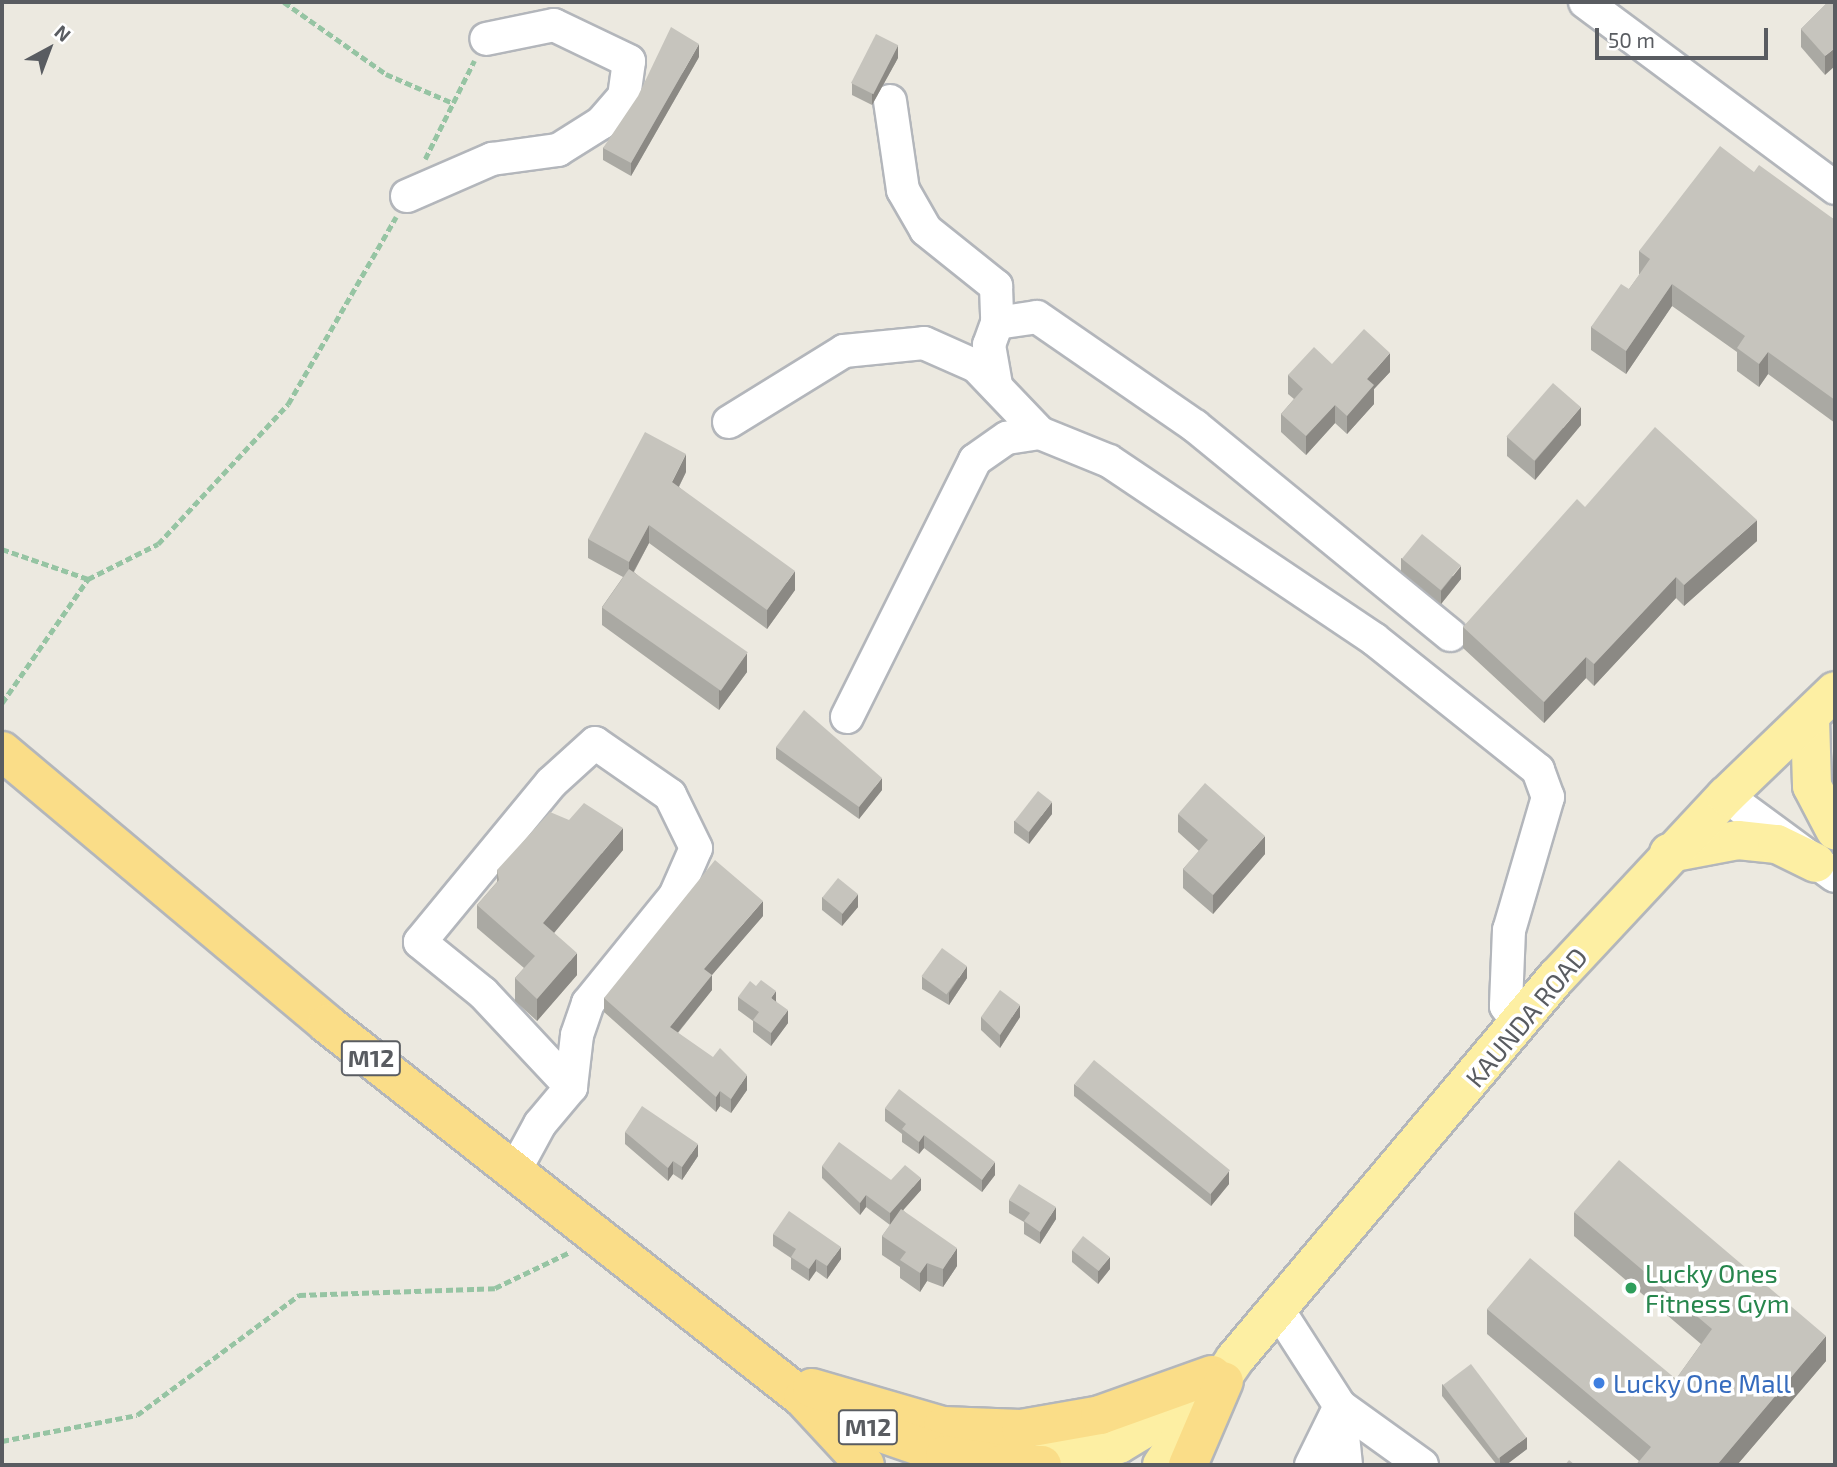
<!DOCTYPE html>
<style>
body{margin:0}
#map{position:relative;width:1837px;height:1467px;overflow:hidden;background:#ece9e0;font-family:"Exo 2",sans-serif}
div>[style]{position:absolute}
.path>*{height:4.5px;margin-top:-2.25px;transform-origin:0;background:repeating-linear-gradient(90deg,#96c4a3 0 7px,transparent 0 10.5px)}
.roads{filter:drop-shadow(2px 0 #b3b6bb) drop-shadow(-2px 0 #b3b6bb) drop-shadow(0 2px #b3b6bb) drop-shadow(0 -2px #b3b6bb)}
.minor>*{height:32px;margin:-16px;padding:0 16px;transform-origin:16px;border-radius:16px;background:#fff}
.major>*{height:38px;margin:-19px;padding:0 19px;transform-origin:19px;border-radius:19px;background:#fdefa3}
.highway>*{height:38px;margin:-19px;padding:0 19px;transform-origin:19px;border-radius:19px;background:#fadd88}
.wall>*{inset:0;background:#aaa9a3}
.shaded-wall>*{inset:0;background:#8b8984}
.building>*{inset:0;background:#c6c4bd;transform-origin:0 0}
.dots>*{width:19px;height:19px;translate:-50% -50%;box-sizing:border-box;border:4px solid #fff;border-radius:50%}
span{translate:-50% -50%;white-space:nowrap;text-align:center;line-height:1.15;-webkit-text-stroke:7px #fff;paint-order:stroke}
.shield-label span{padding:2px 5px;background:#fff;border:2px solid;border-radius:5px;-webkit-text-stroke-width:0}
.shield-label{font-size:24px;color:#595c61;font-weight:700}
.street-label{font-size:26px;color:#595c61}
.leisure-label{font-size:26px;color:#27864d}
.left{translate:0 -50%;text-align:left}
.shop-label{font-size:26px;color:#366cbe}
.frame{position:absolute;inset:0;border:4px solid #595c61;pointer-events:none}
.north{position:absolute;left:14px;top:14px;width:70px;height:70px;-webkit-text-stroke:5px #fff;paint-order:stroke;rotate:41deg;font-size:19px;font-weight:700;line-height:28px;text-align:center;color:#595c61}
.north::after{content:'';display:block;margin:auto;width:24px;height:32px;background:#595c61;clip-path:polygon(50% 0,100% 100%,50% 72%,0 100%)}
.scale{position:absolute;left:1595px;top:28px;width:173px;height:32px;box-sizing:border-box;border:4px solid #595c61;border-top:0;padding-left:9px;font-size:21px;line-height:24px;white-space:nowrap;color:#595c61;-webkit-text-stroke:5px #fff;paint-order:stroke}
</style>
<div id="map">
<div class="path">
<div style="left:284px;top:2px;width:125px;rotate:35.2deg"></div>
<div style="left:386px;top:74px;width:73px;rotate:23.4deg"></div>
<div style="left:425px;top:159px;width:110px;rotate:-63.4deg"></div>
<div style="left:2px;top:549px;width:91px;rotate:19.2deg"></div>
<div style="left:88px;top:579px;width:78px;rotate:-26.6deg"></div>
<div style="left:158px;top:544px;width:191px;rotate:-47.1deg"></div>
<div style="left:288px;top:404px;width:216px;rotate:-60deg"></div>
<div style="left:2px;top:703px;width:151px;rotate:-55.3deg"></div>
<div style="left:2px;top:1441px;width:137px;rotate:-10.9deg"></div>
<div style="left:137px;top:1415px;width:202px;rotate:-36.5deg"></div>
<div style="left:299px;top:1295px;width:196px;rotate:-2deg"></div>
<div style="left:495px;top:1288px;width:83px;rotate:-25.6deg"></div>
</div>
<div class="roads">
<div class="minor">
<div style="left:1585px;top:2px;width:312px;rotate:36.6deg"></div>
<div style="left:890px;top:101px;width:90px;rotate:81.7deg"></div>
<div style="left:903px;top:190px;width:46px;rotate:60.1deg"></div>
<div style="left:926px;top:230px;width:90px;rotate:38.7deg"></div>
<div style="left:996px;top:286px;width:37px;rotate:88deg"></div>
<div style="left:997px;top:323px;width:23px;rotate:110deg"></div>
<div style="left:989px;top:345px;width:39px;rotate:80deg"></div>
<div style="left:407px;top:196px;width:93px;rotate:-23.5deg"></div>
<div style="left:492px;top:159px;width:67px;rotate:-7.8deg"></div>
<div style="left:558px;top:150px;width:51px;rotate:-32.1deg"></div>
<div style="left:601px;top:123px;width:35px;rotate:-49deg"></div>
<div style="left:624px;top:97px;width:36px;rotate:-82deg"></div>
<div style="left:629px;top:61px;width:83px;rotate:-154.4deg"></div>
<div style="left:554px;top:25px;width:69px;rotate:168.4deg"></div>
<div style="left:997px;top:323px;width:40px;rotate:-8.5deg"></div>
<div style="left:1037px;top:317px;width:192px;rotate:34.6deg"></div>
<div style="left:1195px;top:426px;width:330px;rotate:39.3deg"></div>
<div style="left:729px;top:422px;width:135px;rotate:-31.7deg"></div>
<div style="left:844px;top:351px;width:80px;rotate:-5.7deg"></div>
<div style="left:924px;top:343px;width:57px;rotate:23.9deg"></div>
<div style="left:976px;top:366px;width:93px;rotate:46.3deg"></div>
<div style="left:1040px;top:433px;width:74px;rotate:22.1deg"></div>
<div style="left:1109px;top:461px;width:319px;rotate:33.9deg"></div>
<div style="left:1374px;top:639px;width:210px;rotate:38.6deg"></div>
<div style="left:1538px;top:770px;width:29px;rotate:70deg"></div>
<div style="left:1548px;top:797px;width:139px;rotate:106.3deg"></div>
<div style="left:1509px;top:930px;width:76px;rotate:92.3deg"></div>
<div style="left:1506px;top:1006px;width:22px;rotate:54deg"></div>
<div style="left:847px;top:717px;width:287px;rotate:-63.5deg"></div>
<div style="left:975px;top:460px;width:39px;rotate:-35deg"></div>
<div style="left:1007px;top:438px;width:33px;rotate:-9deg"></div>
<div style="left:1726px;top:796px;width:135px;rotate:36.3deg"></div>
<div style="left:515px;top:1170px;width:52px;rotate:-61.5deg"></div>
<div style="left:540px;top:1124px;width:48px;rotate:-50deg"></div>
<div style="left:571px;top:1087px;width:52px;rotate:-83.4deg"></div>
<div style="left:577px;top:1035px;width:34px;rotate:-71deg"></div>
<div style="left:588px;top:1003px;width:138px;rotate:-50.9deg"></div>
<div style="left:675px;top:896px;width:52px;rotate:-66.4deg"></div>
<div style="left:696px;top:848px;width:59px;rotate:-116.1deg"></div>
<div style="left:670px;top:795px;width:91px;rotate:-145.3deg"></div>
<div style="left:595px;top:743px;width:59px;rotate:137.7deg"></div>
<div style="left:551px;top:783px;width:206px;rotate:129.5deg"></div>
<div style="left:420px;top:942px;width:81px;rotate:39deg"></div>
<div style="left:483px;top:993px;width:129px;rotate:46.9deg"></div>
<div style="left:1277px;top:1308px;width:117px;rotate:57.3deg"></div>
<div style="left:1340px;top:1406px;width:59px;rotate:84.2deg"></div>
<div style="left:1311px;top:1465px;width:66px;rotate:-63.8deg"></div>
<div style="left:1340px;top:1406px;width:101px;rotate:35.7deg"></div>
</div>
<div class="major">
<div style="left:1810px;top:718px;width:68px;rotate:88.3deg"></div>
<div style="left:1812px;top:786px;width:50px;rotate:62.4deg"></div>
<div style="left:1669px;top:853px;width:70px;rotate:-10.7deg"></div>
<div style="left:1738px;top:840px;width:39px;rotate:6deg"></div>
<div style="left:1777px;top:844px;width:43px;rotate:26deg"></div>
<div style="left:1039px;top:1464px;width:82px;rotate:-14deg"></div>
<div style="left:1119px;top:1444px;width:71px;rotate:-31.2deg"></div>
<div style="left:1180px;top:1407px;width:33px;rotate:-45deg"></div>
<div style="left:1162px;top:1465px;width:129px;rotate:-55.4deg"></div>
<div style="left:1235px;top:1359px;width:500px;rotate:-49.9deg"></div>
<div style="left:1557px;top:977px;width:248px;rotate:-47deg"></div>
<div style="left:1726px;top:796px;width:151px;rotate:-43.9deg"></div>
</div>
<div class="highway">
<div style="left:2px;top:751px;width:424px;rotate:40deg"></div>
<div style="left:327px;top:1024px;width:605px;rotate:38.16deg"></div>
<div style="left:803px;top:1398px;width:91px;rotate:47.2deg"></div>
<div style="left:812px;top:1388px;width:136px;rotate:16.2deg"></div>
<div style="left:943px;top:1426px;width:78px;rotate:2.2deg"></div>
<div style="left:1021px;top:1429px;width:80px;rotate:-10deg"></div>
<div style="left:1100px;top:1415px;width:119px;rotate:-19.7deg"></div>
<div style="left:873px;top:1430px;width:76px;rotate:19.1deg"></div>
<div style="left:945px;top:1455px;width:57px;rotate:9.1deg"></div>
<div style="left:998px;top:1465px;width:44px"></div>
<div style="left:1188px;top:1465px;width:91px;rotate:-66.8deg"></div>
</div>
</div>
<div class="wall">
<div style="clip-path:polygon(1828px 2px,1825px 75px,1801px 47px,1801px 29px)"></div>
<div style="clip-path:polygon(699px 57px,631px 176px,603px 160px,603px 148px)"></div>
<div style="clip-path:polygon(898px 58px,872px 105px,852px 95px,852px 83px)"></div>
<div style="clip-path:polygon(1754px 172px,1835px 220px,1835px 423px,1768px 374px,1759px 387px,1737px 371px,1737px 352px,1672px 306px,1626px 374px,1591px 350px,1591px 327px,1629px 289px,1640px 274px,1639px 274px,1639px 251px)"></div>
<div style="clip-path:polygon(1332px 364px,1390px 372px,1374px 389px,1374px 404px,1347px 434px,1335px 423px,1306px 455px,1281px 432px,1281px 414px,1294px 399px,1288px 394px,1288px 375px)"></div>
<div style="clip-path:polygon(1581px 425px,1535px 480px,1507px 456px,1507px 437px)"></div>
<div style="clip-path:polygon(686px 472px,679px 487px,795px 590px,767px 629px,649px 543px,634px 572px,747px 672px,719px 710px,602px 625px,602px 607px,623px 577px,588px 558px,588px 539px)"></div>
<div style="clip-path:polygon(1585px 507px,1757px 541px,1684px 606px,1676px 598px,1594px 686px,1586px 678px,1544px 723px,1463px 648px,1463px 627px)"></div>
<div style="clip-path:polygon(1401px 558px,1461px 579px,1441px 604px,1401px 571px)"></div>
<div style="clip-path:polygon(776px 747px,882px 790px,859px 819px,776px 759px)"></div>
<div style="clip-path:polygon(1052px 814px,1029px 844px,1014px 833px,1014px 821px)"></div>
<div style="clip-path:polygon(1178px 814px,1265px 854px,1213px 914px,1183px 888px,1183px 869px,1199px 851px,1178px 832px)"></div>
<div style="clip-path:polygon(623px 850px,554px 933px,577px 975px,537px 1021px,515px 1001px,515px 978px,524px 968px,477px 928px,477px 905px,497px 882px,497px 870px)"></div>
<div style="clip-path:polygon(822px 897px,858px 907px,842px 926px,822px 910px)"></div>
<div style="clip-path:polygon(763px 916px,712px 975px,712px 990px,678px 1033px,747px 1090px,731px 1113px,720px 1106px,716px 1112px,604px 1012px,604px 998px)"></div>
<div style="clip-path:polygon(922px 977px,967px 978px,949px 1005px,922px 989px)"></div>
<div style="clip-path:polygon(738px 997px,776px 1001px,788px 1023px,771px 1046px,753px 1032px,753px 1021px,738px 1010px)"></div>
<div style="clip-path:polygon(981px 1017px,1020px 1017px,1000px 1048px,981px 1030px)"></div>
<div style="clip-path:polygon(1074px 1084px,1229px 1184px,1211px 1206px,1074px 1096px)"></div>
<div style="clip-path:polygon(885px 1108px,995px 1175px,982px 1192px,924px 1148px,919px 1154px,902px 1142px,902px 1134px,885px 1121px)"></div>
<div style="clip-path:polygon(625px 1132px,698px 1156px,682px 1180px,673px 1174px,668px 1181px,625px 1144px)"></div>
<div style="clip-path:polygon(822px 1166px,891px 1180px,921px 1190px,903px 1210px,957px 1266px,943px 1287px,927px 1281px,920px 1292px,900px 1278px,900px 1267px,882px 1255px,882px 1236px,890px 1225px,866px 1207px,860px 1215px,822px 1178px)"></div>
<div style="clip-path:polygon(1009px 1200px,1056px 1219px,1040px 1244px,1024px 1234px,1024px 1222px,1009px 1213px)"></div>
<div style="clip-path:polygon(1574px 1212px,1826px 1361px,1737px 1465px,1636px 1465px,1639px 1461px,1487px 1334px,1487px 1309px,1676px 1379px,1701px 1344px,1574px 1236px)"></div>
<div style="clip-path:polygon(773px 1234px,841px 1259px,827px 1279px,816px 1271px,809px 1281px,791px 1269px,791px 1258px,773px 1246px)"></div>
<div style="clip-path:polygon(1072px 1250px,1110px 1269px,1098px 1284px,1072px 1262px)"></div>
<div style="clip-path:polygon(1442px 1384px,1527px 1449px,1506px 1465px,1497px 1465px,1442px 1396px)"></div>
</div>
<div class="shaded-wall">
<div style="clip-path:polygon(699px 44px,699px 57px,631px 176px,631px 163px)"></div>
<div style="clip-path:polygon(898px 45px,898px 58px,872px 105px,872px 93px)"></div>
<div style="clip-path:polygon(1835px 48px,1835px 66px,1825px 75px,1825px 56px)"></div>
<div style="clip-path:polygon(1672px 284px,1672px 306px,1626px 374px,1626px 351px)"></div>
<div style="clip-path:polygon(1768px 352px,1768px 374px,1759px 387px,1759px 364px)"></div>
<div style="clip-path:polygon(1390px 353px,1390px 372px,1374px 389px,1374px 404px,1347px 434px,1347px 416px,1367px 379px)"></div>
<div style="clip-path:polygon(1335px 405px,1335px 423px,1306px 455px,1306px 436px)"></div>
<div style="clip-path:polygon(1581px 407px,1581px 425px,1535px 480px,1535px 461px)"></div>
<div style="clip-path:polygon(686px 454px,686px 472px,672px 500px,672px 482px)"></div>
<div style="clip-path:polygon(1757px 520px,1757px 541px,1684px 606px,1684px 585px)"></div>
<div style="clip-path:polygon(649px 525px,649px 543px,629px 580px,629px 562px)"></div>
<div style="clip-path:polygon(1461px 566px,1461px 579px,1441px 604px,1441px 591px)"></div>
<div style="clip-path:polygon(795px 571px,795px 590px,767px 629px,767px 610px)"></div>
<div style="clip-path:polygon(1676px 577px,1676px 598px,1594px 686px,1594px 664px)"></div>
<div style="clip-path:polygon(747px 653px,747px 672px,719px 710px,719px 691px)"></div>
<div style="clip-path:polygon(1586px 657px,1586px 678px,1544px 723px,1544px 702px)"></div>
<div style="clip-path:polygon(882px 778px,882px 790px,859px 819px,859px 807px)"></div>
<div style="clip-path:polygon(1052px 802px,1052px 814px,1029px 844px,1029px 832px)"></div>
<div style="clip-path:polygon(623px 828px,623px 850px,543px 946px,543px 923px)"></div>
<div style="clip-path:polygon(1265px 836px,1265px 854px,1213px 914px,1213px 895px)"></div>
<div style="clip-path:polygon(858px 894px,858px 907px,842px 926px,842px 914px)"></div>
<div style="clip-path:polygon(763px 901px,763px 916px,704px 984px,704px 969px)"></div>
<div style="clip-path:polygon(577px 953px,577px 975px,537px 1021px,537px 999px)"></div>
<div style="clip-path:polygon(967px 966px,967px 978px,949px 1005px,949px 993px)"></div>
<div style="clip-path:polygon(712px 975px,712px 990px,670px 1042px,670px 1027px)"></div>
<div style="clip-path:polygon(776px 991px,776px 1003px,771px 998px)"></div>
<div style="clip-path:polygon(1020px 1005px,1020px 1017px,1000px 1048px,1000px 1035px)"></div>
<div style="clip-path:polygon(788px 1010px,788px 1023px,771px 1046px,771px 1033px)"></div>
<div style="clip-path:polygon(747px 1075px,747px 1090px,731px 1113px,731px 1099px)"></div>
<div style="clip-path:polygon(720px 1091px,720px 1106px,716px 1112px,716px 1097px)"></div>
<div style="clip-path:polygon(924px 1135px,924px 1148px,919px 1154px,919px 1142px)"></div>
<div style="clip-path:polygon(698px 1144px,698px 1156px,682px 1180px,682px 1167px)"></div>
<div style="clip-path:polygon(673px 1161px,673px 1174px,668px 1181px,668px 1168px)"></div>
<div style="clip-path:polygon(995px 1162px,995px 1175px,982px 1192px,982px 1180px)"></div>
<div style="clip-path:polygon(1229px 1171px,1229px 1184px,1211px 1206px,1211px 1193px)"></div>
<div style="clip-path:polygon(921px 1178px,921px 1190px,890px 1225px,890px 1213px)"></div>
<div style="clip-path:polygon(866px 1195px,866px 1207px,860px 1215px,860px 1203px)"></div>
<div style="clip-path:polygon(1056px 1207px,1056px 1219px,1040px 1244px,1040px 1232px)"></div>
<div style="clip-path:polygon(841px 1247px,841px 1259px,827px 1279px,827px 1266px)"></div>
<div style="clip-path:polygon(957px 1248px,957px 1266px,943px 1287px,943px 1269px)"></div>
<div style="clip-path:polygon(1110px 1257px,1110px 1269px,1098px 1284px,1098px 1271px)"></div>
<div style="clip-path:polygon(816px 1259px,816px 1271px,809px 1281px,809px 1269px)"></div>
<div style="clip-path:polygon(927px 1263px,927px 1281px,920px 1292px,920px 1273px)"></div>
<div style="clip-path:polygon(1826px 1336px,1826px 1361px,1737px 1465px,1717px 1465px)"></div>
<div style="clip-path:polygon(1527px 1437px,1527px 1449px,1506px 1465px,1500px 1465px,1500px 1457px)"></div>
</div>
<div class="building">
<div style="clip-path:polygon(1828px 2px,1835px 2px,1835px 48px,1825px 56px,1801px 29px)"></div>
<div style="clip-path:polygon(671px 27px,699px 44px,631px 163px,603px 148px,638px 96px)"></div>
<div style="left:876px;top:34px;width:25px;height:55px;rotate:27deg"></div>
<div style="clip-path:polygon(1720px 146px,1754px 172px,1759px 165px,1835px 220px,1835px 400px,1768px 352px,1759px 364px,1737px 348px,1745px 336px,1672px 284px,1626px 351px,1591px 327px,1621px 284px,1629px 289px,1650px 259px,1639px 251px)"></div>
<div style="clip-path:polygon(1364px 329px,1390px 353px,1367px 379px,1374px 385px,1347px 416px,1335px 405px,1306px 436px,1281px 414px,1303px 389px,1288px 375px,1314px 347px,1332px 364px)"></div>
<div style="left:1553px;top:383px;width:37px;height:71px;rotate:41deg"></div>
<div style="clip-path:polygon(1655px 427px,1757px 520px,1684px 585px,1676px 577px,1594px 664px,1586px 657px,1544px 702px,1463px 627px,1577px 499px,1585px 507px)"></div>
<div style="clip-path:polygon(645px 432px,686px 454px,672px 482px,795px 571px,767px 610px,649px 525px,629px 562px,588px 539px)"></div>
<div style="left:1422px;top:534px;width:50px;height:32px;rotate:39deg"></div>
<div style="left:629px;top:569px;width:145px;height:47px;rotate:35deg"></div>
<div style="clip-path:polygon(804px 710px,882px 778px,859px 807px,776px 747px)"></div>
<div style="clip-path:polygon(1205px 783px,1265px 836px,1213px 895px,1183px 869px,1208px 840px,1178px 814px)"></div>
<div style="left:1038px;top:791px;width:18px;height:38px;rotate:38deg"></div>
<div style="clip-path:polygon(584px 803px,623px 828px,543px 923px,577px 953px,537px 999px,515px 978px,535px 956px,477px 905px,499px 880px,497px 870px,550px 812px,569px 820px)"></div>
<div style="clip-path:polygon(715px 860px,763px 901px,704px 969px,712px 975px,670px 1027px,713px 1057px,720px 1048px,747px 1075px,731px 1099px,720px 1091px,716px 1097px,604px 998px)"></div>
<div style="left:838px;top:878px;width:26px;height:25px;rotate:39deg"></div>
<div style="left:942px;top:948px;width:31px;height:35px;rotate:36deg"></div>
<div style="clip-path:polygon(761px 980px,776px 991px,771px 998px,788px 1010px,771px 1033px,753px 1020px,759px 1012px,738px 997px,750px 981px,756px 986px)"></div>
<div style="clip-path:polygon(1000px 990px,1020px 1005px,1000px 1035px,981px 1017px)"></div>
<div style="left:1094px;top:1060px;width:175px;height:31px;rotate:39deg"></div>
<div style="clip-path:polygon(899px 1089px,995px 1162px,982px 1180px,924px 1135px,919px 1142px,902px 1129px,906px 1124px,885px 1108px)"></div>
<div style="clip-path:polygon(642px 1106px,698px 1144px,682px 1167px,673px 1161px,668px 1168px,625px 1132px)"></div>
<div style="clip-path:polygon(839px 1142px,891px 1180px,905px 1165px,921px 1178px,890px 1213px,866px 1195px,860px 1203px,822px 1166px)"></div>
<div style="clip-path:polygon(1619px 1160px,1826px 1336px,1717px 1465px,1636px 1465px,1651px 1447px,1487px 1309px,1530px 1258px,1676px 1379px,1712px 1329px,1574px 1212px)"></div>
<div style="clip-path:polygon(1019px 1184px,1056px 1207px,1040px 1232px,1024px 1221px,1030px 1213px,1009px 1200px)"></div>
<div style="clip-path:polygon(901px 1209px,957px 1248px,943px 1269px,927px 1263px,920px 1273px,900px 1260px,906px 1252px,882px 1236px)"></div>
<div style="clip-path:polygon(789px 1211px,841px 1247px,827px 1266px,816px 1259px,809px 1269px,791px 1257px,796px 1249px,773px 1234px)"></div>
<div style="left:1083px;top:1236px;width:34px;height:18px;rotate:38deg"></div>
<div style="left:1471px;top:1364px;width:92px;height:35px;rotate:53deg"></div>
<div style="clip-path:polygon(1569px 1460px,1575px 1465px,1565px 1465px)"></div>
</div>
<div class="dots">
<div style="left:1631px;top:1288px;background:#2e9e5b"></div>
<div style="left:1599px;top:1383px;background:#3f7fe0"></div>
</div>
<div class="shield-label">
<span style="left:371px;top:1058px">M12</span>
<span style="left:868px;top:1427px">M12</span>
</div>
<div class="street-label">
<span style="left:1526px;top:1017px;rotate:-50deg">KAUNDA ROAD</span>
</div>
<div class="leisure-label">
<span class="left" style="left:1645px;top:1288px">Lucky Ones<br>Fitness Gym</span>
</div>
<div class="shop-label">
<span class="left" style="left:1613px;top:1383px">Lucky One Mall</span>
</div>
<div class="frame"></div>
<div class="north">N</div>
<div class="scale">50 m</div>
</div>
